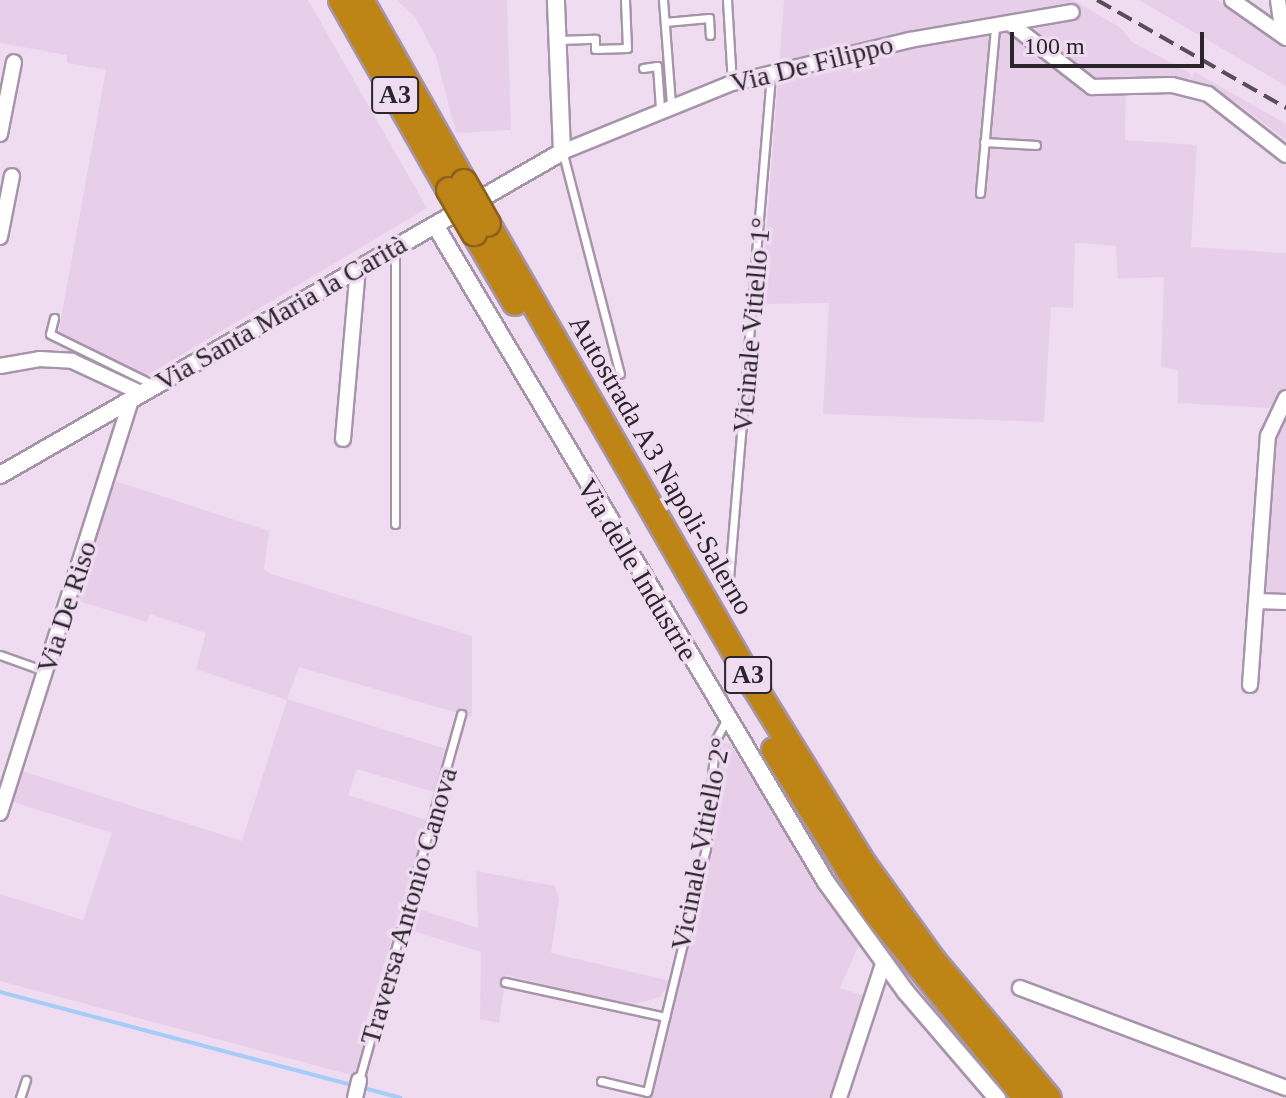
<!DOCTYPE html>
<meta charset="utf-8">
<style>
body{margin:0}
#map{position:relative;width:1286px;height:1098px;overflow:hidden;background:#efdcf1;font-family:Georgia,serif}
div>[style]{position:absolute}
.built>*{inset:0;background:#e7cfea}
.stream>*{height:4px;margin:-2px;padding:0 2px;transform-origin:2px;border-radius:2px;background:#a5cdf8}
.roads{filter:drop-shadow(2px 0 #a695a9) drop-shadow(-2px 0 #a695a9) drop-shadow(0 2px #a695a9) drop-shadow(0 -2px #a695a9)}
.service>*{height:7px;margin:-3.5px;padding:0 3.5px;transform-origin:3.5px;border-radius:3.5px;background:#fff}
.minor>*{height:14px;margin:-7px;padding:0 7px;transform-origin:7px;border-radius:7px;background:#fff}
.tertiary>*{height:16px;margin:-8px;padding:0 8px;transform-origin:8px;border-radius:8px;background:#fff}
.motorway>*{height:24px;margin:-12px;padding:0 12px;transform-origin:12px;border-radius:12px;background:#bf8416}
.rail>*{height:4px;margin-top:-2px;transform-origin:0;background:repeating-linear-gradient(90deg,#574e58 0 16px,transparent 0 24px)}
.bridges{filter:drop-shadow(2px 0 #8b621d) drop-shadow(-2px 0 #8b621d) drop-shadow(0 2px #8b621d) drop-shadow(0 -2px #8b621d)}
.motorway-bridge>*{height:24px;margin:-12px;padding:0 12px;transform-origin:12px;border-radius:12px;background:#bf8416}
span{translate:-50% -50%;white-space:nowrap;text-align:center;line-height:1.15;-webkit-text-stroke:7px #efdcf1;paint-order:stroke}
.shield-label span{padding:2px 6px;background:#efdcf1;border:2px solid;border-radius:6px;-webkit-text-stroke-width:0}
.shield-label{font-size:26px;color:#2a242b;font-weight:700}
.street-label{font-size:28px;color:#2a242b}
.scale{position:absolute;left:1010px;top:32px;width:194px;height:36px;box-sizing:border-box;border:4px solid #2a242b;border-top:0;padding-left:10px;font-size:24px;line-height:28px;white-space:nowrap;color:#2a242b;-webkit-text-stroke:6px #efdcf1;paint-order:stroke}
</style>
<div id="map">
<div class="built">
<div style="clip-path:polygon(0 0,308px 0,427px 208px,146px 376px,58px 335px,106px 70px,67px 63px,67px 55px,0 43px)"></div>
<div style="clip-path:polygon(397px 0,507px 0,511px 130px,456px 133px,436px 56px,415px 17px)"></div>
<div style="clip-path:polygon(784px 0,1073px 0,1121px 28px,1132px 42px,1192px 74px,1178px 92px,1126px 92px,1125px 140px,1197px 145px,1191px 247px,1286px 253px,1286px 597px,1264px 597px,1275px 431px,1286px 409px,1178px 403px,1178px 370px,1161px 367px,1164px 277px,1118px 279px,1116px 246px,1075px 243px,1073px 308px,1051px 307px,1044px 422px,823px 414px,829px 303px,761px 304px)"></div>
<div style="clip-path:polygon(1139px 0,1217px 0,1286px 48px,1286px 86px)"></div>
<div style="clip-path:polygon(1195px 72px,1286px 124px,1286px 140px,1234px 101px,1188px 82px)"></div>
<div style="clip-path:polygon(112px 480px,269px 531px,264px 570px,271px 574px,472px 636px,472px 717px,299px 667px,287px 699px,449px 750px,437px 793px,357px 769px,348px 795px,430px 821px,360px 1039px,365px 1041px,355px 1076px,0 981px,0 894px,83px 920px,112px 833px,10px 801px,19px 770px,242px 841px,287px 700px,196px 669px,206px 633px,150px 614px,147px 622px,75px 600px)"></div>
<div style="clip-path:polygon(718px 742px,730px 744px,859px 945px,840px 988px,865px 996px,833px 1098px,648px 1098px,710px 850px)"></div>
<div style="clip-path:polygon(476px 871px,555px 886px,559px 900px,551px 953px,671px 981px,660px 997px,628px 1006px,506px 975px,499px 1023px,480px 1019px,481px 952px,416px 932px,410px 922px,415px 908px,478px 928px)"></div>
</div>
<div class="stream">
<div style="left:0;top:992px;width:414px;rotate:14.8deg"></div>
</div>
<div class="roads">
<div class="service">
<div style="left:663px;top:0;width:104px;rotate:85.6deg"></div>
<div style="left:727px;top:0;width:83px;rotate:86.6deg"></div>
<div style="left:665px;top:22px;width:44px;rotate:-5.2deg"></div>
<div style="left:709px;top:18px;width:17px;rotate:87deg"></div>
<div style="left:559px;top:40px;width:36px;rotate:-2deg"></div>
<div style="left:595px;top:39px;width:10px;rotate:90deg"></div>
<div style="left:595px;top:49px;width:32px;rotate:-2deg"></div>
<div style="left:627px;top:48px;width:48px;rotate:-92.4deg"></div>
<div style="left:643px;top:68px;width:14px;rotate:-8deg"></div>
<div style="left:657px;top:66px;width:42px;rotate:85.9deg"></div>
<div style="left:984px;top:142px;width:52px;rotate:3.3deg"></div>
<div style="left:563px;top:154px;width:227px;rotate:75.5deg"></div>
<div style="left:980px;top:193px;width:167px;rotate:-84.8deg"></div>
<div style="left:54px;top:318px;width:16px;rotate:104deg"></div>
<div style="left:50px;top:334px;width:116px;rotate:26.1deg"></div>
<div style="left:395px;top:524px;width:274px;rotate:-90deg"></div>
<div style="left:729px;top:578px;width:505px;rotate:-85.23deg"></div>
<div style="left:0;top:655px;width:48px;rotate:19.6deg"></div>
<div style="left:505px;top:982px;width:164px;rotate:12.3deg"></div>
<div style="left:359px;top:1080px;width:380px;rotate:-74.4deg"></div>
<div style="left:601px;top:1081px;width:47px;rotate:13.4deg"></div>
<div style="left:647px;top:1092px;width:251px;rotate:-76.4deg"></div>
<div style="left:706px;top:848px;width:107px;rotate:-85.2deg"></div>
<div style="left:715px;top:741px;width:26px;rotate:-62deg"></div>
<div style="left:20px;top:1098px;width:19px;rotate:-72deg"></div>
</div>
<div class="minor">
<div style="left:1232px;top:0;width:66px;rotate:35.1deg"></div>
<div style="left:1278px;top:0;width:35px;rotate:82deg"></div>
<div style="left:1011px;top:24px;width:103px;rotate:37.9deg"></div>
<div style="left:1092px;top:87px;width:80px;rotate:-1.4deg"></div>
<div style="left:1172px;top:85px;width:37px;rotate:14deg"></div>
<div style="left:1208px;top:94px;width:99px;rotate:38deg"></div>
<div style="left:0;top:134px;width:73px;rotate:-79deg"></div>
<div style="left:562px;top:152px;width:183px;rotate:-22.1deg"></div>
<div style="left:732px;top:83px;width:183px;rotate:-13.6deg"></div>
<div style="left:910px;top:40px;width:164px;rotate:-9.8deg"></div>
<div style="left:0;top:237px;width:62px;rotate:-78.9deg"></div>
<div style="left:0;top:366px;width:40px;rotate:-10deg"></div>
<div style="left:39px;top:359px;width:33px;rotate:3deg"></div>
<div style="left:72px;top:361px;width:76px;rotate:24.9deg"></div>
<div style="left:343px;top:439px;width:171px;rotate:-85deg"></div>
<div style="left:1256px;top:601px;width:30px;rotate:2deg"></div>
<div style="left:1250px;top:685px;width:250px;rotate:-85.9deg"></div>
<div style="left:1268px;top:436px;width:42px;rotate:-64.7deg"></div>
<div style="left:0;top:813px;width:434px;rotate:-72.4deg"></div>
<div style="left:1020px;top:988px;width:284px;rotate:20.6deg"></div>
<div style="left:355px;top:1098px;width:18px;rotate:-77deg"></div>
<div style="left:839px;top:1098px;width:144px;rotate:-71.8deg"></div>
</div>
<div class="tertiary">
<div style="left:435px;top:225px;width:765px;rotate:59.24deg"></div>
<div style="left:826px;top:882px;width:136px;rotate:54deg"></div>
<div style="left:906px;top:992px;width:140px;rotate:49.4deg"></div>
<div style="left:0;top:475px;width:648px;rotate:-29.89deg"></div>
<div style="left:562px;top:152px;width:152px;rotate:-92.3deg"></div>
</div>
<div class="motorway">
<div style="left:341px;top:0;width:219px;rotate:60.4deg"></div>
<div style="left:361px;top:0;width:207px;rotate:60.5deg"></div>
<div style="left:488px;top:224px;width:533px;rotate:60.07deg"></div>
<div style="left:754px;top:686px;width:209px;rotate:58.3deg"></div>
<div style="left:864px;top:864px;width:118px;rotate:54.3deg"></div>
<div style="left:933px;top:960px;width:180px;rotate:50deg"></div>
<div style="left:474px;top:233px;width:81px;rotate:59.6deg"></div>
<div style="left:774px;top:750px;width:192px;rotate:58deg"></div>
<div style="left:876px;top:913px;width:238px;rotate:51deg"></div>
</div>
</div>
<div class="rail">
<div style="left:1097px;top:0;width:218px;rotate:29.7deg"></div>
</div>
<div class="bridges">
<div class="motorway-bridge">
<div style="left:464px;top:182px;width:48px;rotate:60.3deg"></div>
<div style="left:449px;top:190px;width:50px;rotate:59.8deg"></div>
</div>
</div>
<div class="shield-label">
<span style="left:395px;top:95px">A3</span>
<span style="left:748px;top:675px">A3</span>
</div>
<div class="street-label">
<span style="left:812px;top:64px;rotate:-14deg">Via De Filippo</span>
<span style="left:281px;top:313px;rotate:-30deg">Via Santa Maria la Carità</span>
<span style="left:752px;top:325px;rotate:-85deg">Vicinale Vitiello 1°</span>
<span style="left:661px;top:465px;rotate:60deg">Autostrada A3 Napoli-Salerno</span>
<span style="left:637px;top:570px;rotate:59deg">Via delle Industrie</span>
<span style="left:67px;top:607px;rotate:-72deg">Via De Riso</span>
<span style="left:701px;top:844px;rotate:-79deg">Vicinale Vitiello 2°</span>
<span style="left:409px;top:906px;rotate:-74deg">Traversa Antonio Canova</span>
</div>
<div class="scale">100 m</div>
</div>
